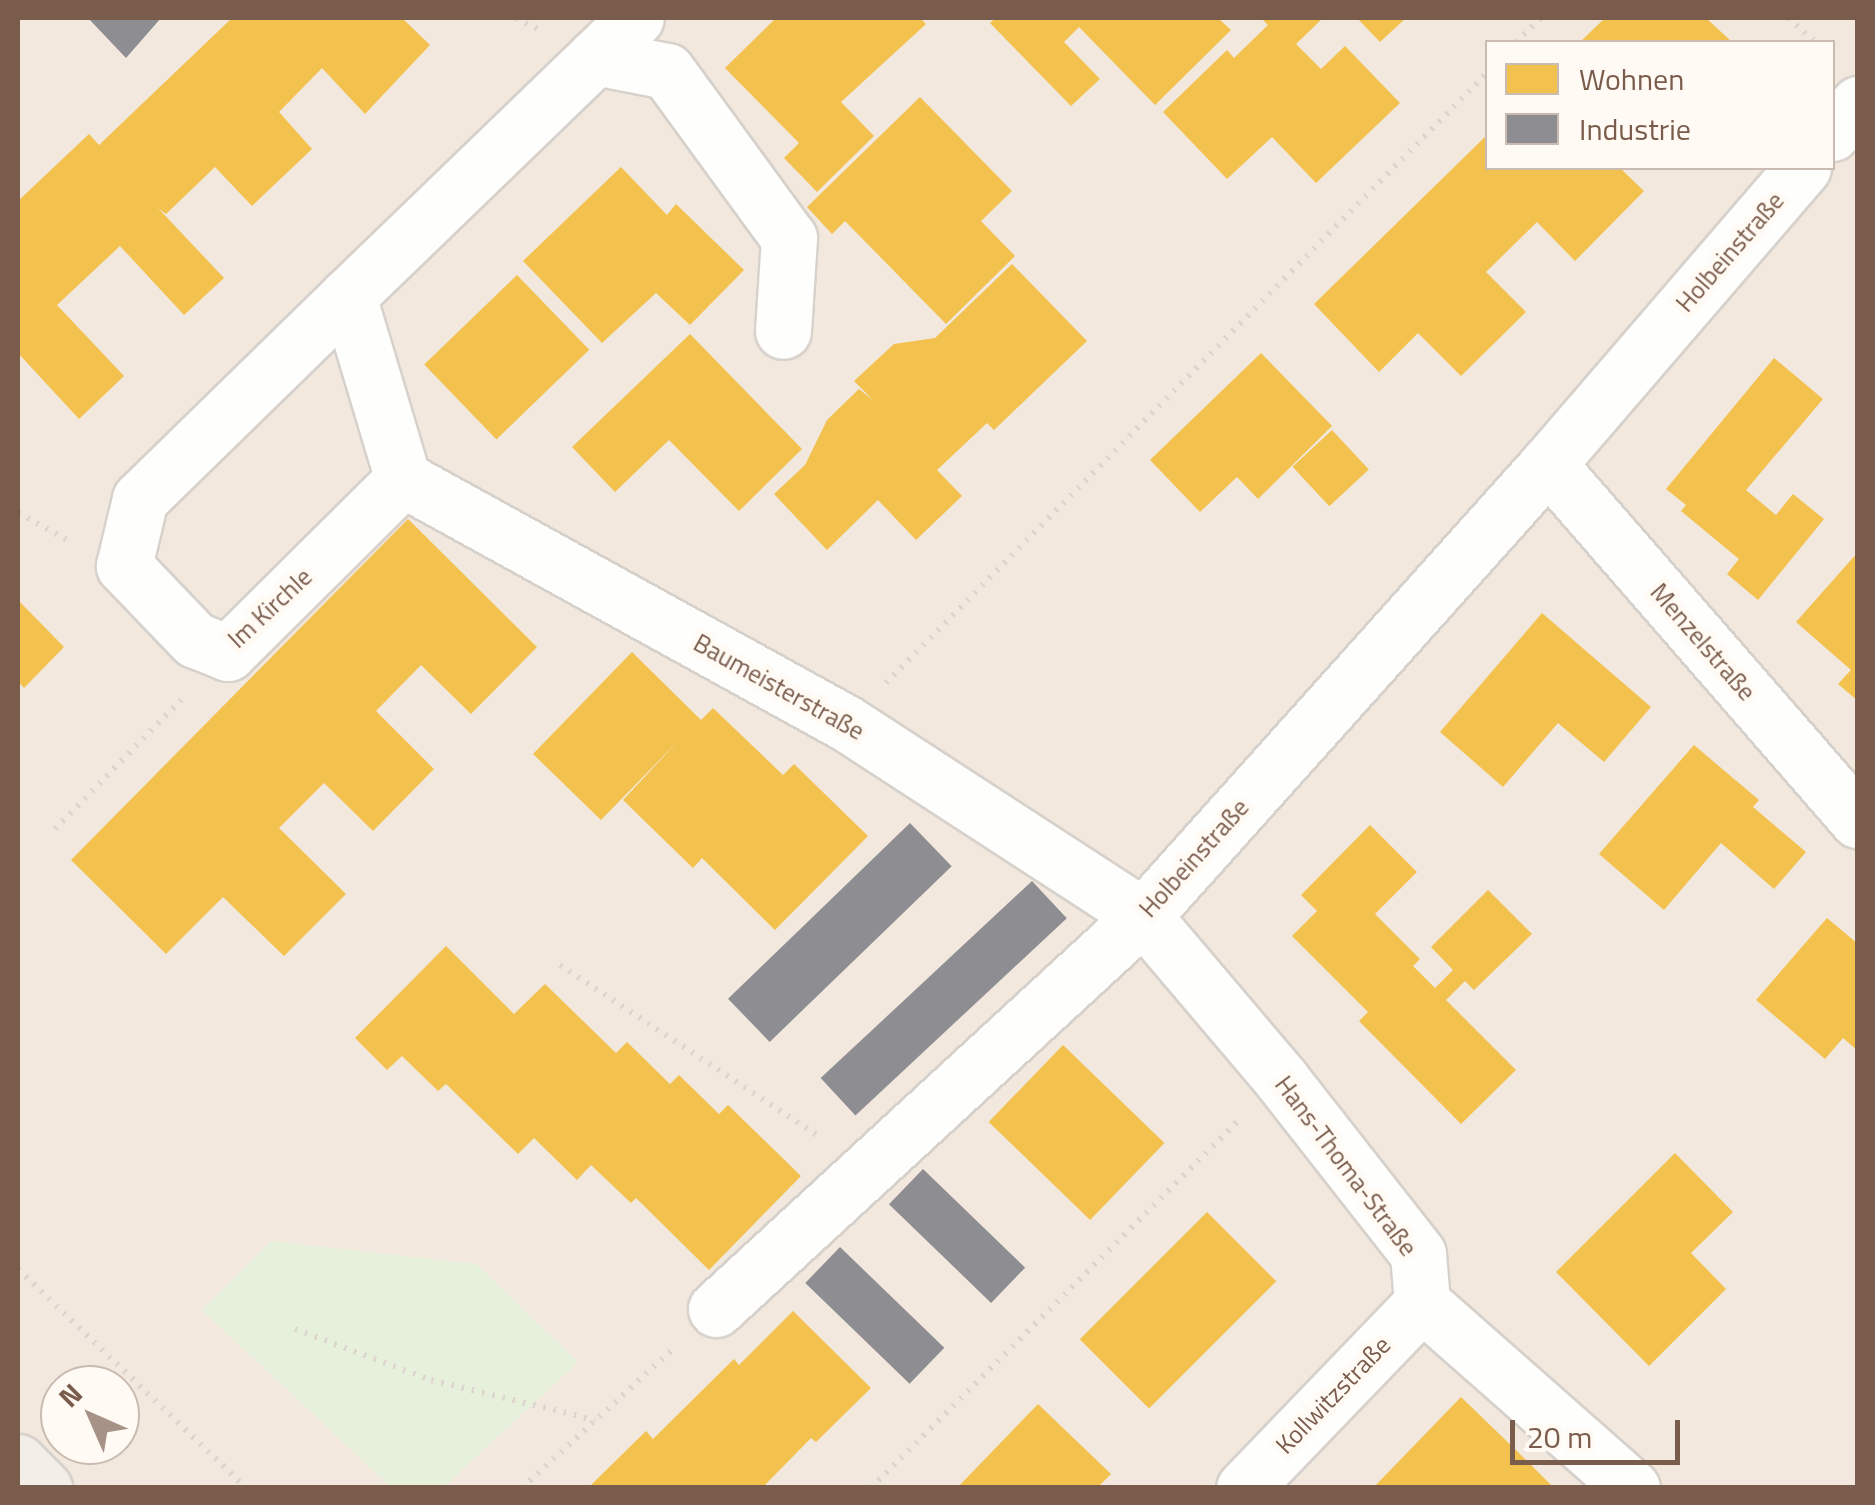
<!DOCTYPE html>
<meta charset="utf-8">
<style>
body{margin:0}
#map{position:relative;width:1875px;height:1505px;overflow:hidden;background:#f9f5f0;font-family:"Titillium Web",sans-serif}
div>[style]{position:absolute}
.residential>*{inset:0;background:#f2e8de}
.green>*{inset:0;background:#e7f0db}
.homes>*{inset:0;background:#f2c14e;transform-origin:0 0}
.industry>*{inset:0;background:#8d8d92;transform-origin:0 0}
.path>*{height:6px;margin-top:-3px;transform-origin:0;background:repeating-linear-gradient(90deg,#dcd5d0 0 2.5px,transparent 0 10.5px)}
.roads{filter:drop-shadow(2px 0 #d7d1cb) drop-shadow(-2px 0 #d7d1cb) drop-shadow(0 2px #d7d1cb) drop-shadow(0 -2px #d7d1cb)}
.minor>*{height:55px;margin:-27.5px;padding:0 27.5px;transform-origin:27.5px;border-radius:27.5px;background:#fefefd}
.major>*{height:55px;margin:-27.5px;padding:0 27.5px;transform-origin:27.5px;border-radius:27.5px;background:#f3eee8}
span{translate:-50% -50%;white-space:nowrap;text-align:center;line-height:1.15;-webkit-text-stroke:10px #fffaf3;paint-order:stroke}
.street-label{font-size:25px;color:#7a5c4d}
.frame{position:absolute;inset:0;border:20px solid #7a5c4d;pointer-events:none}
.legend{position:absolute;left:1485px;top:40px;width:350px;height:130px;box-sizing:border-box;background:#fffaf3;border:2px solid #cabbb1;margin:0;padding:12px 18px;list-style:none;font-size:30px;color:#7a5c4d}
.legend li{display:flex;align-items:center;gap:20px;height:50px}
.legend b{width:50px;border:2px solid #cabbb1}
.north{position:absolute;left:40px;top:1365px;width:100px;height:100px;box-sizing:border-box;background:#fffaf3;border:2px solid #cabbb1;border-radius:50%;rotate:315deg;font-size:28px;font-weight:700;line-height:40px;text-align:center;color:#7a5c4d}
.north::after{content:'';display:block;margin:auto;width:35px;height:45px;background:#a69286;clip-path:polygon(50% 0,100% 100%,50% 72%,0 100%)}
.scale{position:absolute;left:1510px;top:1420px;width:170px;height:45px;box-sizing:border-box;border:5px solid #7a5c4d;border-top:0;padding-left:12px;font-size:30px;line-height:35px;white-space:nowrap;color:#7a5c4d;-webkit-text-stroke:8px #fffaf3;paint-order:stroke}
</style>
<div id="map">
<div class="residential">
<div style="clip-path:polygon(evenodd,18px 18px,1857px 18px,1857px 1487px,18px 1487px,18px 18px,1488px 42px,1832px 42px,1832px 168px,1488px 168px,1488px 42px,18px 18px,60px 1385px,120px 1385px,120px 1445px,60px 1445px,60px 1385px)"></div>
</div>
<div class="green">
<div style="clip-path:polygon(271px 1241px,477px 1264px,578px 1362px,444px 1487px,391px 1487px,202px 1310px)"></div>
</div>
<div class="homes">
<div style="clip-path:polygon(232px 18px,402px 18px,430px 45px,365px 114px,322px 68px,279px 112px,312px 149px,252px 206px,215px 167px,166px 214px,158px 208px,224px 278px,184px 315px,120px 246px,57px 305px,124px 376px,79px 419px,18px 353px,18px 201px,89px 134px,99px 145px)"></div>
<div style="clip-path:polygon(776px 18px,920px 18px,926px 24px,841px 102px,874px 136px,817px 192px,784px 158px,799px 143px,725px 68px)"></div>
<div style="clip-path:polygon(996px 18px,1218px 18px,1231px 30px,1155px 105px,1079px 27px,1064px 42px,1100px 79px,1071px 106px,990px 23px)"></div>
<div style="clip-path:polygon(1261px 18px,1323px 18px,1296px 44px,1321px 69px,1345px 46px,1400px 103px,1316px 183px,1272px 137px,1227px 179px,1163px 112px,1227px 50px,1234px 58px,1268px 25px)"></div>
<div style="clip-path:polygon(1357px 18px,1406px 18px,1380px 42px)"></div>
<div style="clip-path:polygon(1605px 18px,1706px 18px,1732px 42px,1580px 42px)"></div>
<div style="clip-path:polygon(920px 97px,1012px 191px,981px 221px,1015px 256px,946px 324px,845px 221px,832px 234px,807px 207px)"></div>
<div style="clip-path:polygon(1488px 134px,1488px 168px,1620px 168px,1644px 191px,1575px 261px,1537px 222px,1486px 272px,1526px 312px,1461px 376px,1418px 333px,1379px 372px,1314px 304px)"></div>
<div style="clip-path:polygon(621px 167px,667px 215px,676px 204px,744px 270px,690px 325px,656px 293px,602px 343px,523px 261px)"></div>
<div style="clip-path:polygon(1012px 264px,1087px 341px,994px 430px,987px 423px,937px 470px,962px 496px,916px 540px,878px 500px,827px 550px,774px 494px,805px 465px,827px 420px,859px 389px,873px 400px,854px 381px,894px 344px,935px 338px)"></div>
<div style="left:517px;top:275px;width:104px;height:129px;rotate:46deg"></div>
<div style="clip-path:polygon(690px 334px,802px 449px,739px 511px,669px 440px,615px 492px,572px 447px)"></div>
<div style="clip-path:polygon(1261px 353px,1332px 426px,1258px 499px,1237px 477px,1200px 512px,1150px 460px)"></div>
<div style="clip-path:polygon(1774px 358px,1823px 399px,1746px 490px,1776px 515px,1793px 494px,1824px 519px,1758px 600px,1727px 574px,1739px 559px,1681px 511px,1686px 505px,1666px 489px)"></div>
<div style="left:1332px;top:430px;width:54px;height:54px;rotate:47deg"></div>
<div style="clip-path:polygon(408px 519px,537px 647px,471px 714px,421px 665px,376px 711px,434px 769px,373px 831px,324px 783px,279px 828px,346px 894px,284px 956px,223px 897px,166px 954px,71px 860px)"></div>
<div style="clip-path:polygon(1858px 552px,1858px 701px,1838px 684px,1851px 670px,1796px 622px)"></div>
<div style="clip-path:polygon(18px 600px,64px 647px,24px 688px,18px 681px)"></div>
<div style="clip-path:polygon(1542px 613px,1651px 707px,1604px 762px,1558px 723px,1503px 787px,1440px 732px)"></div>
<div style="clip-path:polygon(632px 652px,701px 720px,713px 708px,783px 775px,794px 764px,868px 836px,775px 930px,702px 858px,693px 868px,623px 800px,680px 739px,601px 820px,533px 754px)"></div>
<div style="clip-path:polygon(1694px 745px,1759px 800px,1753px 807px,1806px 852px,1774px 889px,1721px 843px,1664px 910px,1599px 854px)"></div>
<div style="clip-path:polygon(1370px 825px,1417px 872px,1375px 914px,1420px 959px,1413px 966px,1435px 988px,1453px 970px,1431px 947px,1488px 890px,1532px 934px,1474px 990px,1465px 981px,1446px 1000px,1516px 1070px,1461px 1124px,1359px 1021px,1368px 1012px,1292px 936px,1317px 911px,1301px 895px)"></div>
<div style="clip-path:polygon(1827px 918px,1858px 944px,1858px 1051px,1843px 1038px,1825px 1059px,1756px 1000px)"></div>
<div style="clip-path:polygon(446px 946px,514px 1014px,545px 984px,616px 1053px,627px 1042px,670px 1084px,679px 1075px,719px 1114px,728px 1105px,801px 1176px,709px 1270px,636px 1198px,631px 1203px,591px 1165px,577px 1180px,534px 1138px,518px 1154px,446px 1084px,438px 1091px,402px 1056px,387px 1070px,355px 1038px)"></div>
<div style="left:1063px;top:1045px;width:141px;height:107px;rotate:44deg"></div>
<div style="clip-path:polygon(1675px 1153px,1733px 1212px,1691px 1253px,1726px 1289px,1649px 1366px,1556px 1272px)"></div>
<div style="left:1207px;top:1212px;width:98px;height:180px;rotate:45deg"></div>
<div style="clip-path:polygon(793px 1311px,871px 1388px,816px 1442px,811px 1438px,762px 1488px,588px 1488px,646px 1431px,653px 1439px,734px 1359px,739px 1365px)"></div>
<div style="clip-path:polygon(1461px 1397px,1520px 1454px,1554px 1488px,1373px 1488px)"></div>
<div style="clip-path:polygon(1038px 1404px,1111px 1474px,1097px 1488px,957px 1488px)"></div>
</div>
<div class="industry">
<div style="clip-path:polygon(88px 18px,161px 18px,126px 58px)"></div>
<div style="left:910px;top:823px;width:60px;height:253px;rotate:46deg"></div>
<div style="left:1032px;top:881px;width:51px;height:289px;rotate:47deg"></div>
<div style="left:923px;top:1169px;width:142px;height:49px;rotate:44deg"></div>
<div style="left:840px;top:1247px;width:145px;height:50px;rotate:44deg"></div>
</div>
<div class="path">
<div style="left:516px;top:18px;width:29px;rotate:27deg"></div>
<div style="left:1788px;top:18px;width:37px;rotate:41deg"></div>
<div style="left:1516px;top:42px;width:35px;rotate:-44deg"></div>
<div style="left:18px;top:513px;width:63px;rotate:28.6deg"></div>
<div style="left:886px;top:683px;width:858px;rotate:-45.43deg"></div>
<div style="left:55px;top:829px;width:186px;rotate:-45.7deg"></div>
<div style="left:560px;top:965px;width:312px;rotate:33.5deg"></div>
<div style="left:18px;top:1269px;width:316px;rotate:43.8deg"></div>
<div style="left:295px;top:1329px;width:145px;rotate:20.6deg"></div>
<div style="left:431px;top:1380px;width:169px;rotate:13.7deg"></div>
<div style="left:522px;top:1488px;width:208px;rotate:-42.7deg"></div>
<div style="left:871px;top:1488px;width:523px;rotate:-45deg"></div>
</div>
<div class="roads">
<div class="minor">
<div style="left:595px;top:57px;width:73px;rotate:11deg"></div>
<div style="left:667px;top:71px;width:207px;rotate:53.9deg"></div>
<div style="left:789px;top:238px;width:93px;rotate:93.7deg"></div>
<div style="left:1832px;top:133px;width:39px;rotate:-48deg"></div>
<div style="left:348px;top:296px;width:191px;rotate:73.3deg"></div>
<div style="left:403px;top:479px;width:247px;rotate:135.2deg"></div>
<div style="left:228px;top:653px;width:35px;rotate:-158deg"></div>
<div style="left:195px;top:640px;width:103px;rotate:-133.8deg"></div>
<div style="left:124px;top:566px;width:69px;rotate:-76.6deg"></div>
<div style="left:140px;top:499px;width:291px;rotate:-44.3deg"></div>
<div style="left:348px;top:296px;width:400px;rotate:-44deg"></div>
<div style="left:1548px;top:464px;width:472px;rotate:49deg"></div>
<div style="left:403px;top:479px;width:506px;rotate:28.85deg"></div>
<div style="left:846px;top:723px;width:354px;rotate:33deg"></div>
<div style="left:1143px;top:916px;width:214px;rotate:49.7deg"></div>
<div style="left:1281px;top:1079px;width:222px;rotate:51.9deg"></div>
<div style="left:1418px;top:1254px;width:49px;rotate:85.3deg"></div>
<div style="left:1422px;top:1303px;width:280px;rotate:41.4deg"></div>
<div style="left:716px;top:1309px;width:580px;rotate:-42.63deg"></div>
<div style="left:1143px;top:916px;width:607px;rotate:-48.14deg"></div>
<div style="left:1548px;top:464px;width:391px;rotate:-49.3deg"></div>
<div style="left:1244px;top:1488px;width:257px;rotate:-46.1deg"></div>
</div>
<div class="major">
<div style="left:18px;top:1462px;width:37px;rotate:45deg"></div>
</div>
</div>
<div class="street-label">
<span style="left:1730px;top:252px;rotate:-49deg">Holbeinstraße</span>
<span style="left:270px;top:608px;rotate:-43deg">Im Kirchle</span>
<span style="left:1703px;top:642px;rotate:49deg">Menzelstraße</span>
<span style="left:779px;top:687px;rotate:29deg">Baumeisterstraße</span>
<span style="left:1194px;top:858px;rotate:-48deg">Holbeinstraße</span>
<span style="left:1346px;top:1166px;rotate:53deg">Hans-Thoma-Straße</span>
<span style="left:1333px;top:1395px;rotate:-46deg">Kollwitzstraße</span>
</div>
<div class="frame"></div>
<ul class="legend">
<li><b style="height:28px;background:#f2c14e"></b>Wohnen</li>
<li><b style="height:28px;background:#8d8d92"></b>Industrie</li>
</ul>
<div class="north">N</div>
<div class="scale">20 m</div>
</div>
